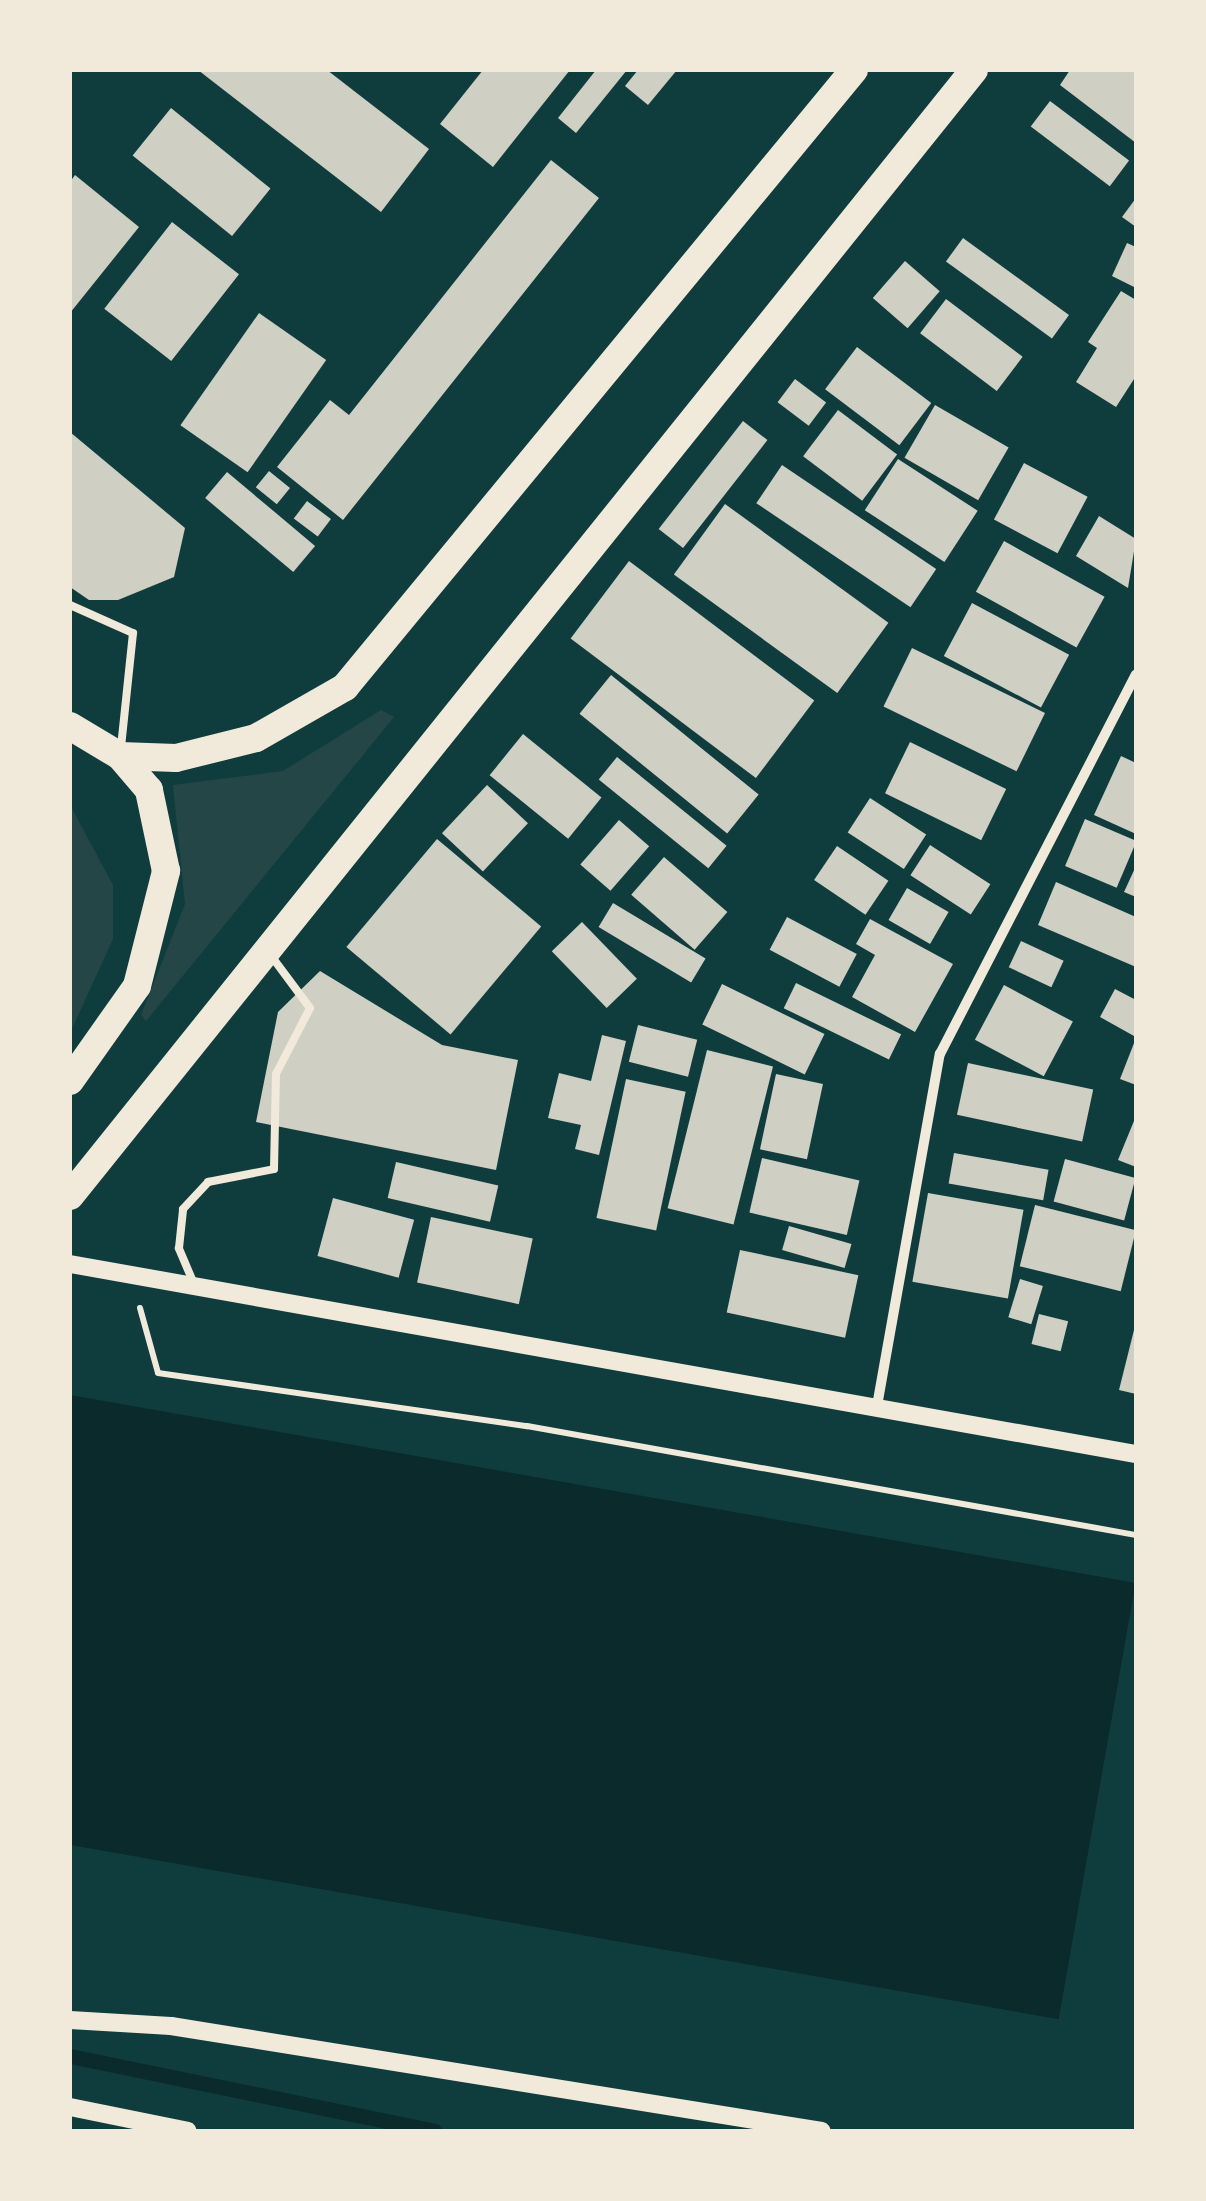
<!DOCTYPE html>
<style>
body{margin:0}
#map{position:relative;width:1206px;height:2201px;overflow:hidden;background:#0f3d3e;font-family:Montserrat,sans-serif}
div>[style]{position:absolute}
.green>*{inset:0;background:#244646}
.water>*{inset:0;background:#0a2a2b;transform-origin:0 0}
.stream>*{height:15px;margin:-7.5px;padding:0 7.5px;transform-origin:7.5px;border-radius:7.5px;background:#0a2a2b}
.building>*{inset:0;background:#cfcfc3;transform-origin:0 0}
.path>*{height:6px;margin:-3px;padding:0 3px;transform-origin:3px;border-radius:3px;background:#f1e9da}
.service>*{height:8px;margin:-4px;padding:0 4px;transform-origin:4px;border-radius:4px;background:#f1e9da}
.minor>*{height:10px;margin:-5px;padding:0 5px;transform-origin:5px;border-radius:5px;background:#f1e9da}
.tertiary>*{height:18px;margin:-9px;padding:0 9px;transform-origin:9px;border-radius:9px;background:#f1e9da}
.trunk>*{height:28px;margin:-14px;padding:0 14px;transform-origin:14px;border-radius:14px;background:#f1e9da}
span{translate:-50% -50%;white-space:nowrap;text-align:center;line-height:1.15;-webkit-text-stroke:9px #f1e9da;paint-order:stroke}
.frame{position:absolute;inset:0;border:72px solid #f1e9da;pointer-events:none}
</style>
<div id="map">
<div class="green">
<div style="clip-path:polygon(381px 710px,394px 717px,146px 1021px,141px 1015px,185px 904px,173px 785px,283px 771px)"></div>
<div style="clip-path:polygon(70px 805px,113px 885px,113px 939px,70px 1033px)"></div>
</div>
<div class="water">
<div style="left:70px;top:1395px;width:1082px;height:443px;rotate:10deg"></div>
</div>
<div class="stream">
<div style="left:70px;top:2056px;width:372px;rotate:11.6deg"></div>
</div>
<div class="building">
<div style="clip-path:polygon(198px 70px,327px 70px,429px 149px,381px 212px)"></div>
<div style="clip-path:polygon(483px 70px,570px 70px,493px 167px,440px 124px)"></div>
<div style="clip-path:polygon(596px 70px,627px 70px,576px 133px,558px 118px)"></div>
<div style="clip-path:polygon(638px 70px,677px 70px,648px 105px,625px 86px)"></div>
<div style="clip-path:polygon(1070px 70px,1136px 70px,1136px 143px,1060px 85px)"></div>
<div style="left:1050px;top:101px;width:99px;height:32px;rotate:37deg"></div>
<div style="left:171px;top:108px;width:128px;height:61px;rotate:39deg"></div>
<div style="clip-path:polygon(551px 160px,599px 198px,343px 520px,277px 467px,330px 400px,349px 415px)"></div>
<div style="clip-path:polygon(75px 175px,139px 227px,70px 313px,70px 182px)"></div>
<div style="clip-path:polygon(1136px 198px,1136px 227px,1122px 217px)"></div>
<div style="left:172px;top:222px;width:85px;height:110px;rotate:38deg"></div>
<div style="left:963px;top:238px;width:131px;height:29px;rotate:36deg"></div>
<div style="clip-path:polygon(1127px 243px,1136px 247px,1136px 288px,1112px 276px)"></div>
<div style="left:905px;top:261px;width:46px;height:49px;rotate:41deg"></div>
<div style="clip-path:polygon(1121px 291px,1136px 300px,1136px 376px,1116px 407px,1076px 382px,1097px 348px,1088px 342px)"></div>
<div style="left:946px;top:299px;width:96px;height:43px;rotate:37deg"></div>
<div style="left:259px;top:313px;width:82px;height:137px;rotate:35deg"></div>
<div style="left:857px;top:347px;width:93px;height:53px;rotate:37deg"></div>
<div style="left:795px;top:379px;width:39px;height:29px;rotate:37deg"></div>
<div style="left:935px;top:405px;width:85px;height:61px;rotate:30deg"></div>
<div style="left:838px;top:410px;width:74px;height:58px;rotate:37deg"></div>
<div style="left:743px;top:421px;width:31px;height:137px;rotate:38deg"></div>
<div style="clip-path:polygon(70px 432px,185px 528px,174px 577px,118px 600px,89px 600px,70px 587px)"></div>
<div style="left:898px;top:459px;width:95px;height:61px;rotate:33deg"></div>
<div style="left:1024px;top:463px;width:72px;height:64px;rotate:28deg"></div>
<div style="left:782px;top:465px;width:186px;height:46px;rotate:34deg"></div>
<div style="left:269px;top:471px;width:27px;height:21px;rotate:39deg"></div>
<div style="left:227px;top:472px;width:115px;height:34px;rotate:40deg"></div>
<div style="left:307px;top:501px;width:30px;height:22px;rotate:37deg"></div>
<div style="left:725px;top:504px;width:202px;height:87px;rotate:36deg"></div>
<div style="clip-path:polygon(1099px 516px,1136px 539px,1128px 588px,1076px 556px)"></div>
<div style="left:1004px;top:541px;width:115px;height:58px;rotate:29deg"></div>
<div style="left:629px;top:561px;width:232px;height:97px;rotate:37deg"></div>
<div style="left:972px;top:603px;width:110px;height:60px;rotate:28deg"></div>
<div style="left:912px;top:648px;width:148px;height:65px;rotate:26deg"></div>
<div style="left:611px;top:675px;width:190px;height:50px;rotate:39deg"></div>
<div style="left:523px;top:734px;width:101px;height:53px;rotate:39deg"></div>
<div style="left:910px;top:742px;width:107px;height:57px;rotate:26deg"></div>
<div style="clip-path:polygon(1121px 756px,1136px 763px,1136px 834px,1094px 815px)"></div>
<div style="left:617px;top:757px;width:141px;height:29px;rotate:39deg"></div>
<div style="left:487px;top:785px;width:56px;height:66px;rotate:43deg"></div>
<div style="left:870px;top:798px;width:67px;height:41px;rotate:33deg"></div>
<div style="left:1085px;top:819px;width:56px;height:51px;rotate:23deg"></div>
<div style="left:619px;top:820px;width:40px;height:59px;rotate:41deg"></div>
<div style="left:437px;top:839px;width:136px;height:141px;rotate:40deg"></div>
<div style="left:930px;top:845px;width:72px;height:36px;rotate:33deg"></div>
<div style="left:837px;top:846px;width:62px;height:41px;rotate:34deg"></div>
<div style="left:664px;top:857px;width:84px;height:50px;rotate:41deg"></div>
<div style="clip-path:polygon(1136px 866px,1136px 897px,1124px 892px)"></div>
<div style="clip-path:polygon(1056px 882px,1136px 917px,1136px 967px,1038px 925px)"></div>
<div style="left:907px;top:888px;width:48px;height:37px;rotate:30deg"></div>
<div style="left:613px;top:903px;width:108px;height:28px;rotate:31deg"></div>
<div style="left:787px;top:917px;width:79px;height:37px;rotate:28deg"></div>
<div style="clip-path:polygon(870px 919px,953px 964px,915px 1032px,852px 997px,875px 955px,856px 944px)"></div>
<div style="left:582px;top:922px;width:79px;height:42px;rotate:46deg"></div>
<div style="left:1021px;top:941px;width:47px;height:29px;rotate:25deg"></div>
<div style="clip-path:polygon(320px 971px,442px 1045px,518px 1060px,496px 1170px,256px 1122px,278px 1012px)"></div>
<div style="left:796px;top:983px;width:117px;height:28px;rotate:26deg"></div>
<div style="left:722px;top:984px;width:114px;height:45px;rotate:26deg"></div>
<div style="left:1004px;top:985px;width:78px;height:62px;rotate:28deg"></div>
<div style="clip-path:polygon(1115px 989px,1136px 1000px,1134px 1036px,1100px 1017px)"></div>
<div style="left:638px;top:1025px;width:61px;height:38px;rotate:14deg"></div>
<div style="clip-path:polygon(602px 1035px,626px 1041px,599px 1155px,575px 1149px,581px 1125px,548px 1118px,559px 1073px,591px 1081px)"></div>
<div style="clip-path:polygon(1136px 1038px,1136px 1085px,1120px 1079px)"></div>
<div style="left:707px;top:1050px;width:68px;height:163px;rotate:14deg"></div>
<div style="left:968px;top:1063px;width:128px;height:53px;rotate:12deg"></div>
<div style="left:776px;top:1074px;width:48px;height:77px;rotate:12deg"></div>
<div style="left:626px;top:1079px;width:61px;height:142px;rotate:12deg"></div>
<div style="clip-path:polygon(1136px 1116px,1136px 1167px,1118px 1160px)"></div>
<div style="left:954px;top:1153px;width:96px;height:31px;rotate:10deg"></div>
<div style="left:762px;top:1158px;width:100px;height:56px;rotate:13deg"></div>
<div style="left:1065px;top:1159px;width:73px;height:44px;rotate:15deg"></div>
<div style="left:396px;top:1162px;width:105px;height:37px;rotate:13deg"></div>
<div style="left:928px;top:1193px;width:97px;height:90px;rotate:10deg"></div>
<div style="left:333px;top:1198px;width:84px;height:60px;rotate:15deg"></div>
<div style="left:1035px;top:1205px;width:104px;height:63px;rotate:14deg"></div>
<div style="left:431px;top:1217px;width:104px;height:67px;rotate:12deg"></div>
<div style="left:789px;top:1226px;width:65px;height:25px;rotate:16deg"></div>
<div style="left:740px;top:1250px;width:121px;height:64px;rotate:12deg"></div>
<div style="left:1020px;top:1279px;width:24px;height:40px;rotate:17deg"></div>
<div style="left:1039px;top:1314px;width:30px;height:31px;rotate:14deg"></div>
<div style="clip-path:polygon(1136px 1322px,1136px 1394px,1119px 1390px)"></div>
</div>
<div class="path">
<div style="left:140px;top:1308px;width:67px;rotate:74.5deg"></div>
<div style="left:158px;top:1373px;width:373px;rotate:8.2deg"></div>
<div style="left:527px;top:1426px;width:619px;rotate:10.15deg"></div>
</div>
<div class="service">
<div style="left:70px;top:605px;width:69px;rotate:24deg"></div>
<div style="left:133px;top:633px;width:115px;rotate:96deg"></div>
<div style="left:194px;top:1284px;width:39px;rotate:-113deg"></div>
<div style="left:179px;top:1248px;width:39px;rotate:-84deg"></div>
<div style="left:183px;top:1209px;width:37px;rotate:-47deg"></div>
<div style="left:208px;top:1182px;width:67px;rotate:-11.1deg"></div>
<div style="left:274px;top:1169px;width:95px;rotate:-88.8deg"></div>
<div style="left:276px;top:1074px;width:74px;rotate:-62.7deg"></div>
<div style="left:310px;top:1008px;width:64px;rotate:-126.7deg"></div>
</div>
<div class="minor">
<div style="left:877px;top:1406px;width:358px;rotate:-79.9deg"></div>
<div style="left:940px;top:1054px;width:427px;rotate:-62.7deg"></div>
</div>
<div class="tertiary">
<div style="left:70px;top:1264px;width:1083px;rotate:10.11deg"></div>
<div style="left:70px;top:2020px;width:101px;rotate:3.4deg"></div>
<div style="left:171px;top:2026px;width:659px;rotate:9.16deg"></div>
<div style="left:70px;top:2107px;width:120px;rotate:11.5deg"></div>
</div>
<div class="trunk">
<div style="left:70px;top:726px;width:58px;rotate:31deg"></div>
<div style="left:120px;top:756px;width:56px;rotate:2deg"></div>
<div style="left:176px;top:758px;width:82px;rotate:-14deg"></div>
<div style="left:256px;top:738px;width:103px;rotate:-29.8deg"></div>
<div style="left:345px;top:687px;width:800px;rotate:-50.48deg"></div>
<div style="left:70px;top:1081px;width:116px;rotate:-54.8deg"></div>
<div style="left:137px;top:986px;width:119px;rotate:-75.8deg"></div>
<div style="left:166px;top:871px;width:83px;rotate:-101.9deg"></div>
<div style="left:149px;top:790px;width:45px;rotate:-130.5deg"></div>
<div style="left:70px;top:1196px;width:1444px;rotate:-51.24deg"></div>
</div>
<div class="frame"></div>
</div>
